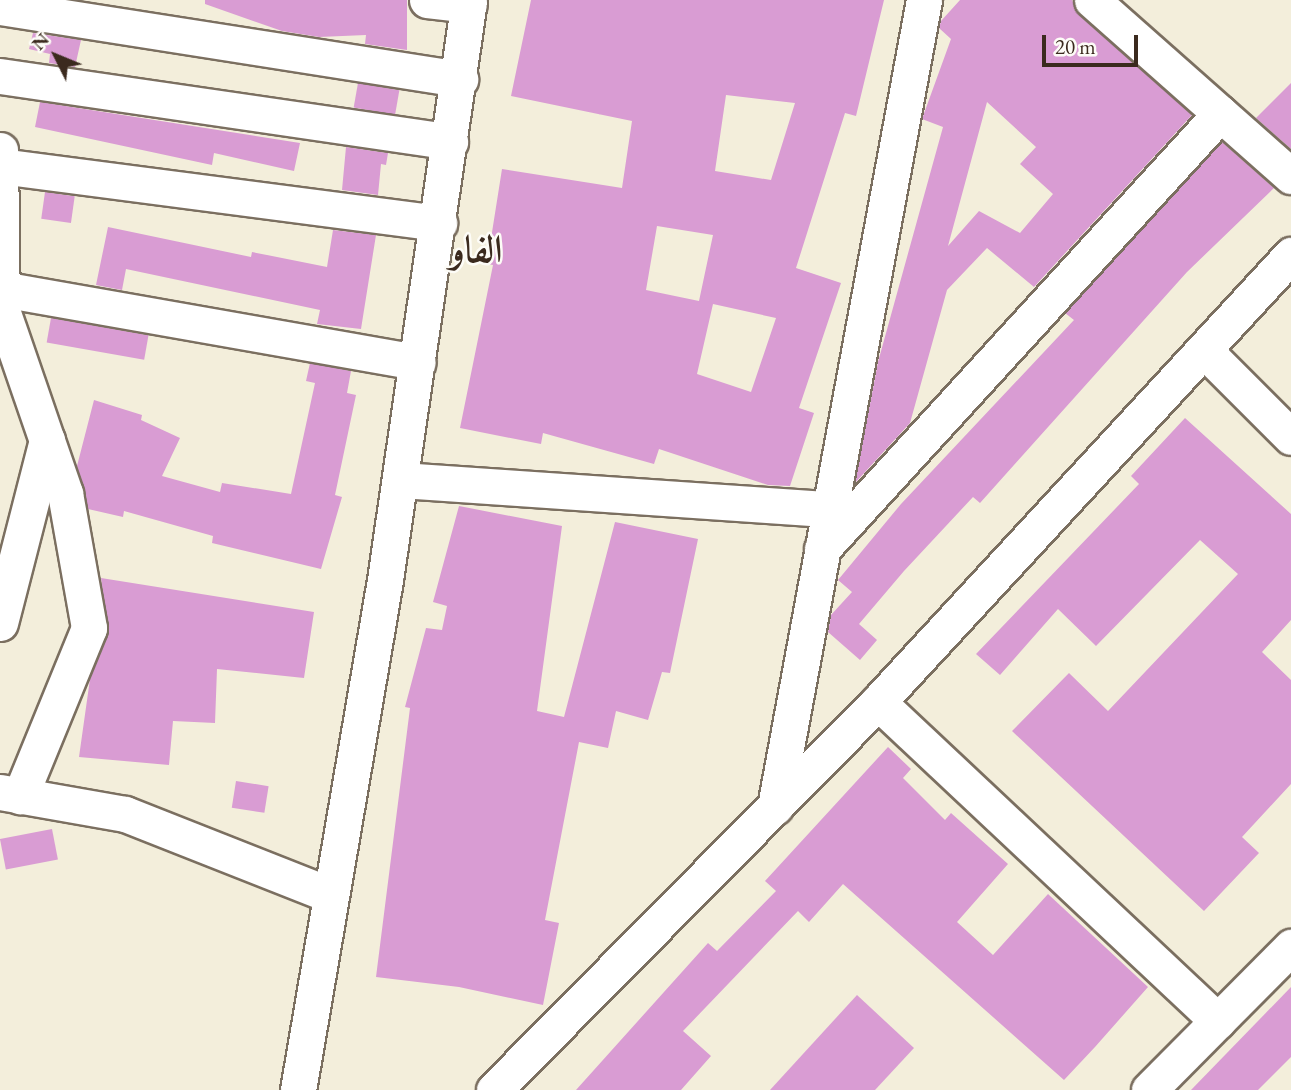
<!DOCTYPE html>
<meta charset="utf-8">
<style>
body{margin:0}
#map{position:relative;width:1291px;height:1090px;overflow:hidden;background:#f3eedb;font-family:"EB Garamond",Amiri,serif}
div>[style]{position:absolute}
.building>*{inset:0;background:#d99cd3;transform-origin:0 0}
.roads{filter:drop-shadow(2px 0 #7b6f60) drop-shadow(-2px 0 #7b6f60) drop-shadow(0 2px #7b6f60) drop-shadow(0 -2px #7b6f60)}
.minor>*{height:35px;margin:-17.5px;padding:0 17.5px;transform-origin:17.5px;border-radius:17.5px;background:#fff}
span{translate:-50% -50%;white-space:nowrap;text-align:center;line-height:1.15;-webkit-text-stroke:5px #fdfcf7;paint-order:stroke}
.town-label{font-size:38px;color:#3b2a1e;font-weight:700}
.north{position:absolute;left:21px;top:21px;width:70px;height:70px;-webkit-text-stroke:5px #fdfcf7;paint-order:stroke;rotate:313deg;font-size:19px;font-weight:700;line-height:28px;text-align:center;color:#3b2a1e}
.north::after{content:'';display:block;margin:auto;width:24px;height:32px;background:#3b2a1e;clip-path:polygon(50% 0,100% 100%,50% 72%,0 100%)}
.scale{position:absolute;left:1042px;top:35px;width:96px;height:32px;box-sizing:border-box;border:4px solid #3b2a1e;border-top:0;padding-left:9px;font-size:21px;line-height:24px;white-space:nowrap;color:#3b2a1e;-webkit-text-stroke:5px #fdfcf7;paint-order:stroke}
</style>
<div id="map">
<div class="building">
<div style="clip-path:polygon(205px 0,407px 0,407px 50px,365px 44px,366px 35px,319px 37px,282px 31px,205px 4px)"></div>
<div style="clip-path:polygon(evenodd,531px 0,884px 0,856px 116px,845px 113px,796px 268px,841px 283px,799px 408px,814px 413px,790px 486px,768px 485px,659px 449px,654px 464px,543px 433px,541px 444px,460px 428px,493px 265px,487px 264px,502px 169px,622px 188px,632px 121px,511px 96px,531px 0,726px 95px,795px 103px,771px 180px,715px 171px,726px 95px,531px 0,657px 226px,713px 235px,699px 301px,646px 290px,657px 226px,531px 0,713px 304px,776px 318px,751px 392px,697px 374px,713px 304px)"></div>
<div style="clip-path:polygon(evenodd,960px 0,1072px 0,1079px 15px,1192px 115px,1034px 287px,987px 248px,947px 290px,910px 423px,855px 483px,878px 362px,943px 127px,922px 119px,951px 39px,939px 28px,941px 21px,960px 0,987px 102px,1036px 147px,1020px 164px,1053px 194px,1020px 233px,979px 211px,948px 246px,987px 102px)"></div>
<div style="clip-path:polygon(33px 33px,81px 40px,75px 67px,49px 63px,50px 54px,29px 49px)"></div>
<div style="left:358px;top:83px;width:42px;height:25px;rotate:10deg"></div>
<div style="clip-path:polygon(1291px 83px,1291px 149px,1256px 118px)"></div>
<div style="clip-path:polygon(40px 102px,300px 143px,294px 171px,214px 153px,212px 165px,35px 127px)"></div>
<div style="clip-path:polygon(1222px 142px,1274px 188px,1187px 272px,980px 503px,973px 497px,904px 571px,859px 624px,877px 640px,860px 660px,828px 632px,831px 615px,852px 592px,838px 580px,901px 504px,1074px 320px,1065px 313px)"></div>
<div style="clip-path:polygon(346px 147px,388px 153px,386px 165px,381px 164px,378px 195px,342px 190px)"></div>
<div style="left:45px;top:192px;width:30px;height:27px;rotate:8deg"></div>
<div style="clip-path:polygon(108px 227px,251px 257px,252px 252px,327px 267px,333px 230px,376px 235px,361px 329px,317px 324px,320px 310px,126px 269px,122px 290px,96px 285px)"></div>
<div style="left:51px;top:318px;width:99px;height:25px;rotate:10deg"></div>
<div style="clip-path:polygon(310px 363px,351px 371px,347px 393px,356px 395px,335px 495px,342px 497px,321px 569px,212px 543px,213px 536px,124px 511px,123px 517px,88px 509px,77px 466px,94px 400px,142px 415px,141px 420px,180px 438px,162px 476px,220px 492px,222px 483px,291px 494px,315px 383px,306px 381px)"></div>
<div style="clip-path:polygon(1185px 418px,1291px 514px,1291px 620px,1262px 652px,1291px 680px,1291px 784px,1242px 837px,1259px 853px,1204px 911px,1012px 731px,1069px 673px,1108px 711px,1238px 574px,1200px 540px,1096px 646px,1058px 609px,1000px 675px,976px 654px,1139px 484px,1131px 476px)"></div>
<div style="clip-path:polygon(459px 506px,562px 526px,537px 711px,564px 717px,615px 522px,698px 539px,670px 673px,662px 672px,648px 720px,616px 711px,608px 748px,579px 742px,545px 920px,559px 923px,543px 1005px,459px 987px,376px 977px,410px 708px,405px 707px,426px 628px,442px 630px,447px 606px,433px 602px)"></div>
<div style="clip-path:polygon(101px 578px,314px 612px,304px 678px,217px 669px,215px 723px,173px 721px,169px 765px,79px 757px,90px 679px,108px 635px)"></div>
<div style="clip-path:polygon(888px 747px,911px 769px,903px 778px,945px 820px,951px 813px,1008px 864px,957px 922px,993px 955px,1048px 894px,1148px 987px,1095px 1047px,1064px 1080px,843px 884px,809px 922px,798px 911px,683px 1031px,711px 1056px,681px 1090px,576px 1090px,708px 943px,717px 951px,776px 891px,765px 881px)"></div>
<div style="left:236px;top:781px;width:33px;height:27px;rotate:9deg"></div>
<div style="left:52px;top:829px;width:31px;height:53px;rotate:79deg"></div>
<div style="clip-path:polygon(1291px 987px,1291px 1057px,1258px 1090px,1191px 1090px)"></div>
<div style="clip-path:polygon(857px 995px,914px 1048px,875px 1090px,770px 1090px)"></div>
</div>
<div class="roads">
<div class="minor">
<div style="left:427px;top:0;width:42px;rotate:6.8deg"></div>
<div style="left:1092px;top:0;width:266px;rotate:41.5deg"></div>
<div style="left:0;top:7px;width:466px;rotate:8.9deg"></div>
<div style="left:0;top:76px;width:455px;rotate:8.3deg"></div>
<div style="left:0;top:150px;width:161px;rotate:89.3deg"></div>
<div style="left:0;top:166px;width:443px;rotate:7.4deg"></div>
<div style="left:2px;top:289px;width:422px;rotate:10deg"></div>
<div style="left:2px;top:310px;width:194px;rotate:71deg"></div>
<div style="left:65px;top:493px;width:137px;rotate:79.9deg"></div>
<div style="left:89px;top:628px;width:182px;rotate:112.3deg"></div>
<div style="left:1204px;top:350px;width:123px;rotate:45deg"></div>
<div style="left:400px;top:480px;width:431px;rotate:3.9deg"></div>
<div style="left:822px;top:549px;width:590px;rotate:-47.54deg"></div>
<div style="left:0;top:623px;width:189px;rotate:-75.6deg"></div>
<div style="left:878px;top:702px;width:466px;rotate:43.2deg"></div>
<div style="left:0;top:792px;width:127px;rotate:10deg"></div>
<div style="left:125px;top:814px;width:221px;rotate:21.5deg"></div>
<div style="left:775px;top:807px;width:821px;rotate:-79.54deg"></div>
<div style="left:298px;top:1090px;width:517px;rotate:-80.32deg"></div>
<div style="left:385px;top:580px;width:586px;rotate:-81.76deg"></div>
<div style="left:494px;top:1090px;width:546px;rotate:-45.3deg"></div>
<div style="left:878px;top:702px;width:609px;rotate:-47.26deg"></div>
<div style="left:1149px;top:1090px;width:202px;rotate:-45.2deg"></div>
</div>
</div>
<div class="town-label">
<span style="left:476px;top:249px">الفاو</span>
</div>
<div class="north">N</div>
<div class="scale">20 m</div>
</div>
